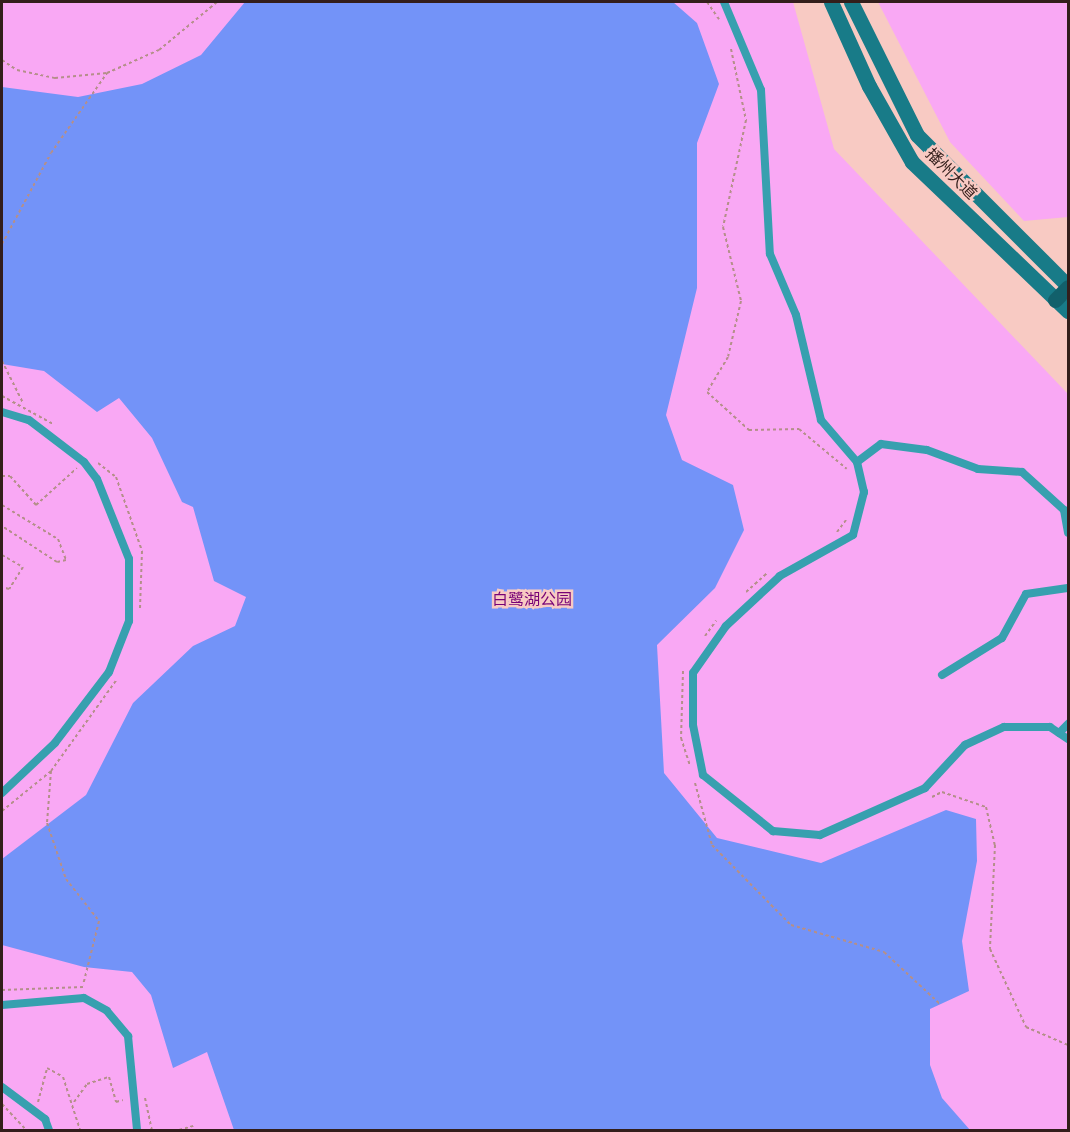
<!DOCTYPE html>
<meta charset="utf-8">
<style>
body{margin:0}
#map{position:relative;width:1070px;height:1132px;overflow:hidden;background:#f8cac3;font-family:"Work Sans","Noto Sans SC",sans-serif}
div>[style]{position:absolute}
.green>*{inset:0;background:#f9a8f4}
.water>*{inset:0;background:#7393f8}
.path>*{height:2px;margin-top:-1px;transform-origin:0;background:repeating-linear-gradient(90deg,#b48f89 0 3px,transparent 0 6px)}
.service>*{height:8px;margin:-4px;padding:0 4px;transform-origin:4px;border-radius:4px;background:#37a0af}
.secondary>*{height:15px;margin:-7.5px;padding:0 7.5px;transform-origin:7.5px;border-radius:7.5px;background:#187b88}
.primary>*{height:15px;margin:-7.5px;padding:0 7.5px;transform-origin:7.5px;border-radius:7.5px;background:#12606b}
span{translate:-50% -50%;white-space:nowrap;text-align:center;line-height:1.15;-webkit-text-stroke:5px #f8cac3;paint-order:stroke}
.street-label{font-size:16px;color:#331e1b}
.park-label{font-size:16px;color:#770276}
.frame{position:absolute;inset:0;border:3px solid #331e1b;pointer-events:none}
</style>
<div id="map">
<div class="green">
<div style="clip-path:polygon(2px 2px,793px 2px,834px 149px,1068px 394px,1068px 1130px,2px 1130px)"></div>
<div style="clip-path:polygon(878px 2px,1068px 2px,1068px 217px,1024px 221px,950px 142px)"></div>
</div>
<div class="water">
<div style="clip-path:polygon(245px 2px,673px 2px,697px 23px,719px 84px,697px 143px,697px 288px,666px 415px,682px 460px,733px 485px,744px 530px,715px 588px,657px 645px,664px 773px,717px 838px,821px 863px,946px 810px,976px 819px,977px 861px,962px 941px,969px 991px,930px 1009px,930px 1065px,942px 1098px,970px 1130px,234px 1130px,207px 1052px,173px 1068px,151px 995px,132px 972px,84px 967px,2px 945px,2px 859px,86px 795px,133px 703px,193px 646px,235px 626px,246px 597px,214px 581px,193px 507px,182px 502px,152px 438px,119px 398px,97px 412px,44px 371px,2px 364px,2px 87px,78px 97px,142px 84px,201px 55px)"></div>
</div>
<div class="path">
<div style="left:707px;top:2px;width:21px;rotate:55deg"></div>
<div style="left:731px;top:49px;width:73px;rotate:78.1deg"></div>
<div style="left:746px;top:120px;width:109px;rotate:102.1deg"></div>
<div style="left:723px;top:227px;width:76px;rotate:76.3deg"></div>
<div style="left:741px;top:301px;width:57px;rotate:103.1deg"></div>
<div style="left:728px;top:357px;width:41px;rotate:121deg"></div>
<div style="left:707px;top:392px;width:57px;rotate:42.1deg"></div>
<div style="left:749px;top:430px;width:50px;rotate:-1.1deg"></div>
<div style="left:799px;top:429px;width:62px;rotate:39.8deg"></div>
<div style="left:2px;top:60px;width:18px;rotate:34deg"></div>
<div style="left:17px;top:70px;width:39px;rotate:12deg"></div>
<div style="left:55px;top:78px;width:52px;rotate:-5.5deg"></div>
<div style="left:107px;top:73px;width:57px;rotate:-23.9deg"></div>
<div style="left:159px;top:50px;width:75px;rotate:-39.6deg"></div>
<div style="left:2px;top:244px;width:103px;rotate:-61.7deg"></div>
<div style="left:51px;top:153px;width:98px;rotate:-55deg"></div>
<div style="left:2px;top:361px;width:47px;rotate:63.4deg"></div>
<div style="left:2px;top:396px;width:58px;rotate:28.8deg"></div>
<div style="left:98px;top:463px;width:23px;rotate:38deg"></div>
<div style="left:116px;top:477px;width:78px;rotate:70.6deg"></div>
<div style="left:142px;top:551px;width:58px;rotate:92deg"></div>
<div style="left:2px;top:476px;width:8px"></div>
<div style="left:10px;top:476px;width:39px;rotate:48deg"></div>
<div style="left:36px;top:505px;width:55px;rotate:-42.1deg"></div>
<div style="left:2px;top:505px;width:66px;rotate:31.3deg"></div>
<div style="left:58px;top:539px;width:22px;rotate:69deg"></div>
<div style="left:66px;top:560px;width:9px;rotate:167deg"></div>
<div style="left:57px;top:562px;width:66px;rotate:-146.8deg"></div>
<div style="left:837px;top:532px;width:15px;rotate:-53deg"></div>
<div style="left:2px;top:555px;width:24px;rotate:30deg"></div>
<div style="left:23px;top:567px;width:26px;rotate:122deg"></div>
<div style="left:9px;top:589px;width:7px;rotate:-164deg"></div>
<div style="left:746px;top:592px;width:30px;rotate:-42deg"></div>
<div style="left:705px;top:636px;width:19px;rotate:-54deg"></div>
<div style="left:683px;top:671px;width:67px;rotate:91.7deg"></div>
<div style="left:681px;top:738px;width:28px;rotate:72deg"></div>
<div style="left:51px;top:771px;width:52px;rotate:94.4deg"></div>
<div style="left:47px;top:823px;width:59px;rotate:71.3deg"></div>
<div style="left:66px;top:879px;width:53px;rotate:51.8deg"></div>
<div style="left:99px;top:921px;width:66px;rotate:104deg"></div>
<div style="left:695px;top:783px;width:64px;rotate:74.7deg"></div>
<div style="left:712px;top:845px;width:112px;rotate:45.4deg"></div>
<div style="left:791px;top:925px;width:97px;rotate:16.2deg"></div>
<div style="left:884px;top:952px;width:76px;rotate:42.9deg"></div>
<div style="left:932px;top:797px;width:11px;rotate:-27deg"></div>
<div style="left:942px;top:792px;width:46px;rotate:18.8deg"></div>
<div style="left:986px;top:807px;width:39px;rotate:77deg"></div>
<div style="left:995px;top:845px;width:104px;rotate:92.8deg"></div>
<div style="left:990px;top:949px;width:86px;rotate:65.2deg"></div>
<div style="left:1026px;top:1027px;width:46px;rotate:23.2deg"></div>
<div style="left:2px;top:811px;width:63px;rotate:-39.2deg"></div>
<div style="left:51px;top:771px;width:113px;rotate:-54.3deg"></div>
<div style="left:2px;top:990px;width:81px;rotate:-2.1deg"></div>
<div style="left:145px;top:1098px;width:33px;rotate:78deg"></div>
<div style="left:38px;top:1102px;width:35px;rotate:-75deg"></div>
<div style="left:47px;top:1068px;width:18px;rotate:29deg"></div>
<div style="left:63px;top:1077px;width:56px;rotate:72.2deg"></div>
<div style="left:74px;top:1102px;width:22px;rotate:-54deg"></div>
<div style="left:87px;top:1084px;width:23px;rotate:-18deg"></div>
<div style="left:109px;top:1077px;width:26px;rotate:74deg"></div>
<div style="left:116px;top:1102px;width:7px;rotate:-16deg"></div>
<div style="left:2px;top:1104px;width:35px;rotate:47deg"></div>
<div style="left:179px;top:1130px;width:15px;rotate:-16deg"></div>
</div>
<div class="service">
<div style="left:724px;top:2px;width:95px;rotate:67.2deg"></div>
<div style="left:761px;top:90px;width:164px;rotate:86.9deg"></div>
<div style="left:770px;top:254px;width:66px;rotate:66.9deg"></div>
<div style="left:796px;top:315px;width:108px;rotate:76.6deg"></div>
<div style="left:821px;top:420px;width:55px;rotate:49.4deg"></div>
<div style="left:857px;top:462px;width:31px;rotate:77deg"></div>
<div style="left:864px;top:492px;width:44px;rotate:104.3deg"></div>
<div style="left:853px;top:535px;width:84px;rotate:150.7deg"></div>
<div style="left:780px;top:576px;width:74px;rotate:137.2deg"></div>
<div style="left:726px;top:626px;width:57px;rotate:125.1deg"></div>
<div style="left:693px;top:673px;width:52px;rotate:90deg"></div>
<div style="left:693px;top:725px;width:51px;rotate:78.7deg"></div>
<div style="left:703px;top:775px;width:90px;rotate:38.7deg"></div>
<div style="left:773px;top:831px;width:47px;rotate:4.9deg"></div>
<div style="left:820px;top:835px;width:115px;rotate:-24.1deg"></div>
<div style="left:925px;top:788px;width:59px;rotate:-47.1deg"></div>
<div style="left:965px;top:745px;width:43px;rotate:-24.8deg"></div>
<div style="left:1004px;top:727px;width:46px"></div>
<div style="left:1050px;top:727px;width:22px;rotate:34deg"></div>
<div style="left:2px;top:412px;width:28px;rotate:17deg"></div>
<div style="left:29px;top:420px;width:69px;rotate:37.4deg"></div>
<div style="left:84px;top:462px;width:21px;rotate:53deg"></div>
<div style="left:97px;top:479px;width:86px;rotate:68.2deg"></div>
<div style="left:129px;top:559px;width:62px;rotate:90deg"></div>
<div style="left:129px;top:621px;width:55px;rotate:111.4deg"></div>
<div style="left:109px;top:672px;width:89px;rotate:127.3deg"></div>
<div style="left:55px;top:743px;width:73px;rotate:136.7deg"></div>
<div style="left:857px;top:462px;width:30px;rotate:-37deg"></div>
<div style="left:881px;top:444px;width:46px;rotate:7.4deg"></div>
<div style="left:927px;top:450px;width:54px;rotate:20.4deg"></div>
<div style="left:978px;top:469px;width:44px;rotate:3.9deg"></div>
<div style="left:1022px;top:472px;width:57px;rotate:42.1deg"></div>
<div style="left:1064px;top:510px;width:23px;rotate:80deg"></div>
<div style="left:942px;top:675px;width:70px;rotate:-31.7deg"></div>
<div style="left:1002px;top:638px;width:50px;rotate:-61.4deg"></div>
<div style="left:1026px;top:594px;width:42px;rotate:-8.1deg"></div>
<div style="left:1059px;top:733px;width:13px;rotate:-45deg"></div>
<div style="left:2px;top:1005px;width:82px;rotate:-4.9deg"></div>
<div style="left:84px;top:998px;width:26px;rotate:29deg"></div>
<div style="left:107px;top:1011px;width:33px;rotate:50deg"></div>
<div style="left:128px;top:1036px;width:94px;rotate:84.5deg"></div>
<div style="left:2px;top:1087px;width:54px;rotate:36.7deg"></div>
<div style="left:45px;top:1119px;width:12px;rotate:70deg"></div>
</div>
<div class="secondary">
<div style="left:831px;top:2px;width:92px;rotate:65.7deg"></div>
<div style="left:869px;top:86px;width:87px;rotate:60.5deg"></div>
<div style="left:912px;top:162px;width:216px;rotate:43.7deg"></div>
<div style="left:851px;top:2px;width:148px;rotate:63.6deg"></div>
<div style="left:917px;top:135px;width:214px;rotate:45deg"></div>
</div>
<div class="primary">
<div style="left:1055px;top:300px;width:18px;rotate:-45deg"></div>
</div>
<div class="street-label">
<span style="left:951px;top:174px;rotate:45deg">播州大道</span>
</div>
<div class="park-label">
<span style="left:532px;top:600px">白鹭湖公园</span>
</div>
<div class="frame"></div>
</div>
